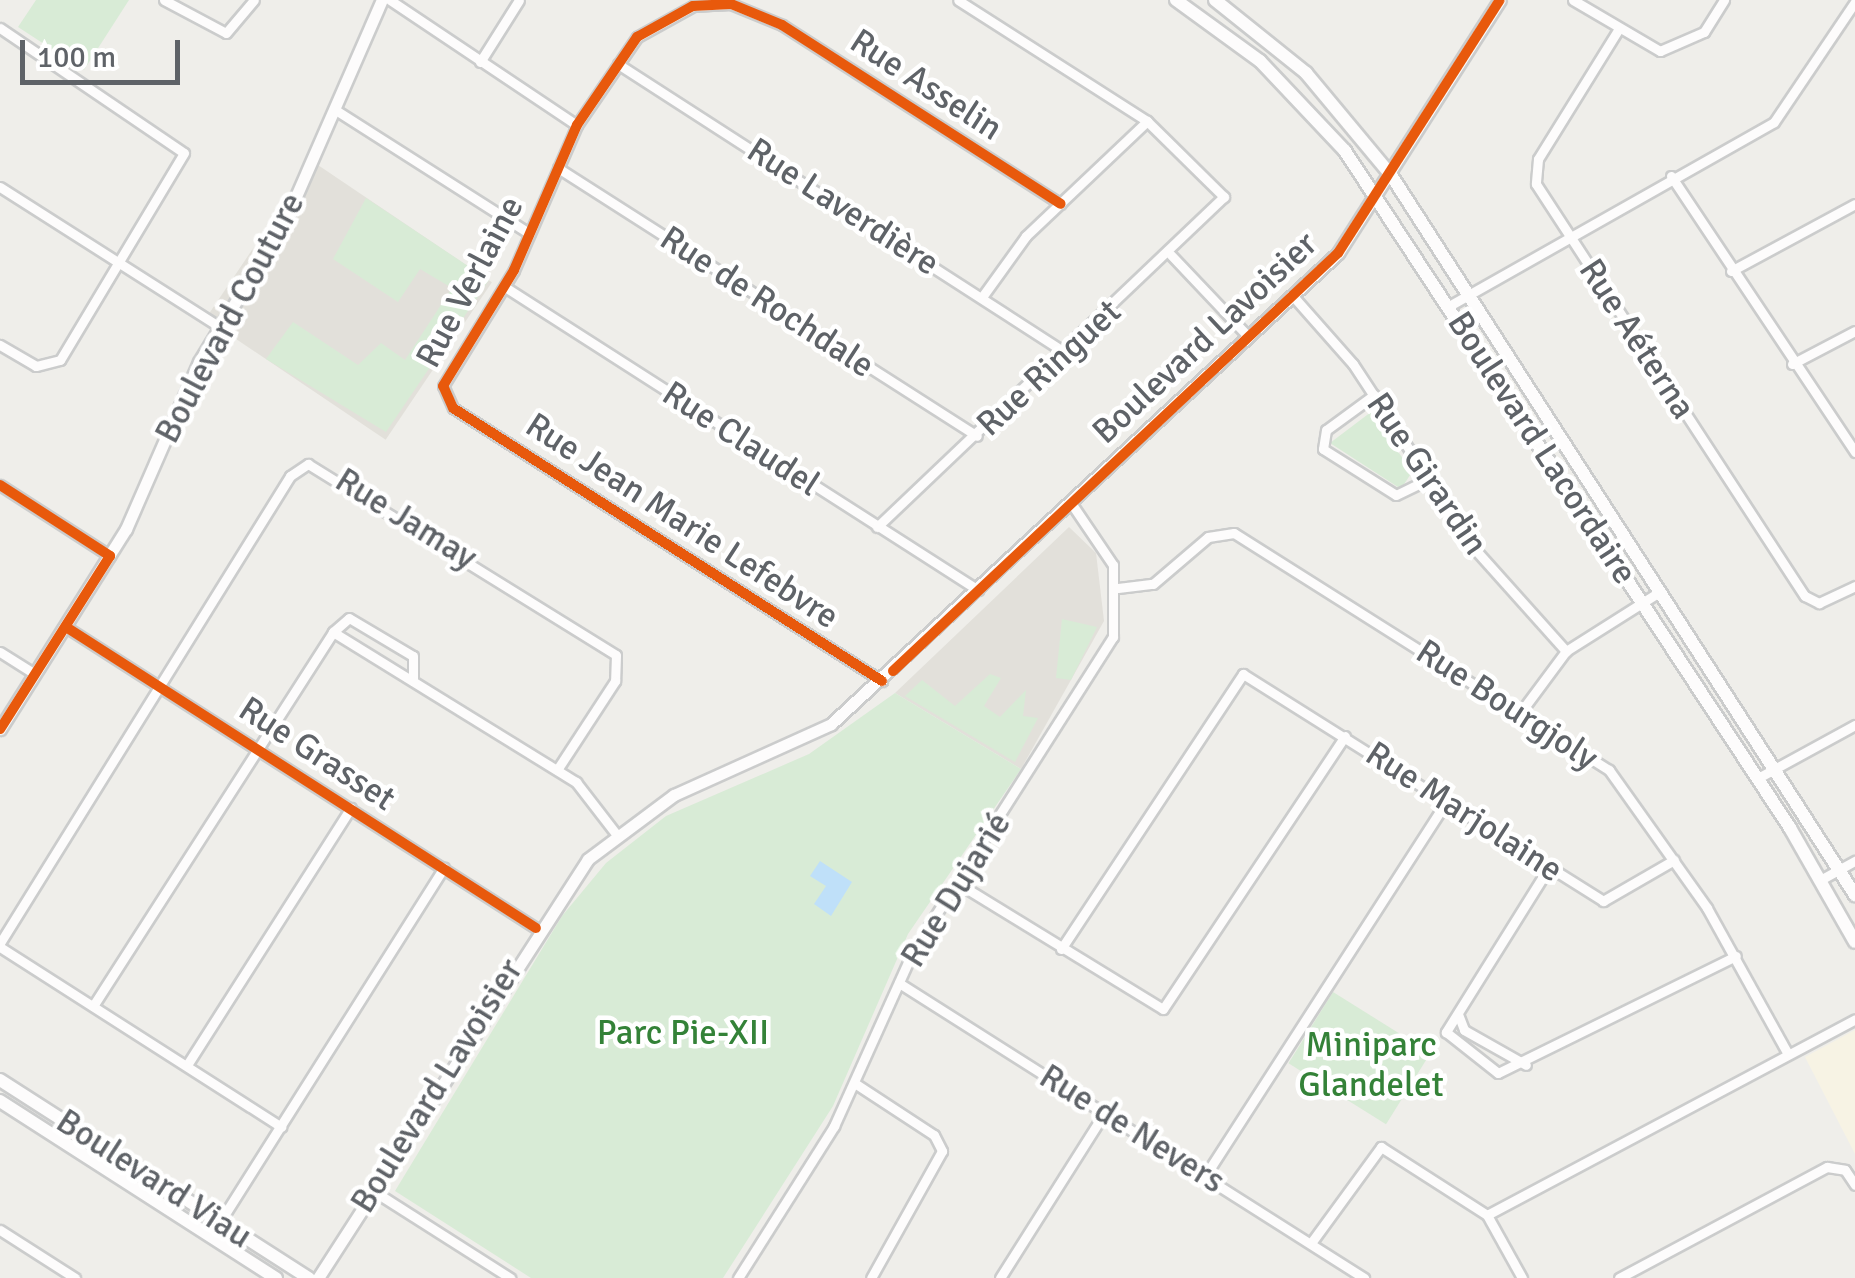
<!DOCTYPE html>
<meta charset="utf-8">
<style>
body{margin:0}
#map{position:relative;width:1855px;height:1278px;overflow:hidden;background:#efeeea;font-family:Signika,sans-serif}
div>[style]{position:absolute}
.commercial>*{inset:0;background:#f7f3e4}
.education>*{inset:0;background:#e2e0da;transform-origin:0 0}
.green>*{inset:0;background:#d8ebd6;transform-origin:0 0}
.water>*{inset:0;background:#bfe0f9}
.roads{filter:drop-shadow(2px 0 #cbcccc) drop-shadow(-2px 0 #cbcccc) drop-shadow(0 2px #cbcccc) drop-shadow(0 -2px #cbcccc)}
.minor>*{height:9px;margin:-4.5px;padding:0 4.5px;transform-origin:4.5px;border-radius:4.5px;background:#fdfcfc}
.tertiary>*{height:11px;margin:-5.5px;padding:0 5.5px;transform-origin:5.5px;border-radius:5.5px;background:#fdfcfc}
.secondary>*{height:12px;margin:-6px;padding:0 6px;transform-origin:6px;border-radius:6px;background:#fdfcfc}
.cycleway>*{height:10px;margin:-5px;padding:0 5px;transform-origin:5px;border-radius:5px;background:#e8590c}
span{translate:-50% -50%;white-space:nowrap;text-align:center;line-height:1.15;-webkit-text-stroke:9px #fff;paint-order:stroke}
.street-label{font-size:35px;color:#5f6368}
.park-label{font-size:35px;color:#348238}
.scale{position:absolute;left:20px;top:40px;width:160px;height:45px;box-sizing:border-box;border:5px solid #5f6368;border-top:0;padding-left:12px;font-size:30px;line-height:35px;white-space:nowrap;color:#5f6368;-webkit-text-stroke:8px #fff;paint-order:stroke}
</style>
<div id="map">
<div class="commercial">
<div style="clip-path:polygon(1855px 1030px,1855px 1154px,1805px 1057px)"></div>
</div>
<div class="education">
<div style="left:312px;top:161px;width:217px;height:190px;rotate:34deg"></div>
<div style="clip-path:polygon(1069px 527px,1096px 553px,1104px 621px,1021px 769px,895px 693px)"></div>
</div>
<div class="green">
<div style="clip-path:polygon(36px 0,129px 0,84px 70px,18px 27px)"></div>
<div style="clip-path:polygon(366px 198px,489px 280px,386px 432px,266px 359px,293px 322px,358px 365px,381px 343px,405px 360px,452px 288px,420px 269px,398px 302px,333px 259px)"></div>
<div style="clip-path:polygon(1371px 412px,1412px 472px,1401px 489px,1330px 443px)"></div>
<div style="clip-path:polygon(1062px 619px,1097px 627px,1071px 680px,1056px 678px)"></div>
<div style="clip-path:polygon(990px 674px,1001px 678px,984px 706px,1000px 717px,1026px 690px,1023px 716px,1038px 718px,1015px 762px,905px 696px,922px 680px,955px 706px)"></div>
<div style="clip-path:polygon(895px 693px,1021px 769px,908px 934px,833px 1106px,723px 1278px,531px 1278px,395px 1191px,562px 916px,606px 863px,666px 816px,809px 754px)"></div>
<div style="left:1333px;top:992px;width:115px;height:84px;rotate:32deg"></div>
</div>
<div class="water">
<div style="clip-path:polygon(820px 861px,852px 882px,831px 916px,814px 904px,826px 886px,810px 876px)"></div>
</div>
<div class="roads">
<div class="minor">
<div style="left:164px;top:0;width:70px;rotate:28deg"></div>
<div style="left:226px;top:33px;width:43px;rotate:-49.7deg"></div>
<div style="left:390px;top:0;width:225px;rotate:33.8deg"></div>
<div style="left:1573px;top:0;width:101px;rotate:30.4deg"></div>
<div style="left:1660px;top:51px;width:48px;rotate:-23.4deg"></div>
<div style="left:1704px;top:32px;width:38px;rotate:-58deg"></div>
<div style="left:0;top:28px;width:222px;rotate:34.2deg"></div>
<div style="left:184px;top:153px;width:241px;rotate:120.9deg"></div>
<div style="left:60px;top:360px;width:25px;rotate:166deg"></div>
<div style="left:36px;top:366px;width:42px;rotate:-149.7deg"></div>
<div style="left:1618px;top:30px;width:152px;rotate:121.8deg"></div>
<div style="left:1538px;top:159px;width:25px;rotate:95deg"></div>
<div style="left:1536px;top:184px;width:492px;rotate:56.9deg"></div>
<div style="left:1805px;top:596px;width:16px;rotate:27deg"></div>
<div style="left:1819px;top:603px;width:40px;rotate:-25deg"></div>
<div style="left:480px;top:62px;width:73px;rotate:-57.8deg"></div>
<div style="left:618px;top:64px;width:533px;rotate:32.83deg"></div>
<div style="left:334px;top:109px;width:232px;rotate:32.5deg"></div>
<div style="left:558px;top:168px;width:497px;rotate:32.6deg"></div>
<div style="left:1671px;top:176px;width:332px;rotate:56.3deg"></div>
<div style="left:0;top:187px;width:262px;rotate:32.5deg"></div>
<div style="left:1171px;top:255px;width:110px;rotate:46.5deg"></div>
<div style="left:1731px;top:271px;width:141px;rotate:-28.4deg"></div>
<div style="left:505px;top:287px;width:562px;rotate:32.64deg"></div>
<div style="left:1292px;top:295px;width:92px;rotate:48.5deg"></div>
<div style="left:1353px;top:364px;width:219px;rotate:56.7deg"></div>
<div style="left:1473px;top:547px;width:140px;rotate:48.2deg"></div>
<div style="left:982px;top:297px;width:75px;rotate:-54.2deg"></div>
<div style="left:1026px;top:236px;width:167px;rotate:-43.5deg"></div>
<div style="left:1449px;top:306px;width:373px;rotate:-29.5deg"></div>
<div style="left:1774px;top:122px;width:145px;rotate:-56deg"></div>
<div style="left:1792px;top:364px;width:71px;rotate:-27.6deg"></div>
<div style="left:1374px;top:395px;width:59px;rotate:143.9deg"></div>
<div style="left:1326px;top:430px;width:19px;rotate:99deg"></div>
<div style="left:1323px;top:449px;width:86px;rotate:32.2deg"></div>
<div style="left:1396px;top:495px;width:34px;rotate:-26deg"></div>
<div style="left:0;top:485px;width:131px;rotate:32.8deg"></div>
<div style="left:877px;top:527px;width:479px;rotate:-43.6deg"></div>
<div style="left:1224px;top:197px;width:108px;rotate:-135.4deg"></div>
<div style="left:1147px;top:121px;width:224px;rotate:-147.4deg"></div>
<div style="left:1118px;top:588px;width:35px;rotate:-7deg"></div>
<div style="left:1153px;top:584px;width:72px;rotate:-40.5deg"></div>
<div style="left:1208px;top:537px;width:26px;rotate:-9deg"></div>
<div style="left:1234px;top:533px;width:444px;rotate:32.3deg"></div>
<div style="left:1609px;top:770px;width:169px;rotate:54.6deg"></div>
<div style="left:1707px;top:908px;width:167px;rotate:61deg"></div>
<div style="left:66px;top:627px;width:558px;rotate:32.64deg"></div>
<div style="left:333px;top:632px;width:21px;rotate:-41deg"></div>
<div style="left:349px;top:618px;width:74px;rotate:30.7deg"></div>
<div style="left:413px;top:656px;width:25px;rotate:90deg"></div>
<div style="left:0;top:652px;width:41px;rotate:32.2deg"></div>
<div style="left:882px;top:681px;width:508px;rotate:-147.53deg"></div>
<div style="left:453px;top:408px;width:24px;rotate:-114deg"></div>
<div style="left:443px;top:386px;width:136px;rotate:-58.5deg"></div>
<div style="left:514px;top:270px;width:158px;rotate:-66.5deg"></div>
<div style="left:577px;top:125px;width:107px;rotate:-55.7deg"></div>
<div style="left:637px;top:37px;width:64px;rotate:-29deg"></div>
<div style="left:693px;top:6px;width:38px;rotate:-3deg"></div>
<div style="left:731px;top:4px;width:55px;rotate:22.4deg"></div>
<div style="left:782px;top:25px;width:331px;rotate:32.7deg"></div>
<div style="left:1520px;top:713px;width:77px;rotate:-53.4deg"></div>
<div style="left:1566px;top:651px;width:112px;rotate:-32.3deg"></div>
<div style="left:1758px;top:778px;width:111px;rotate:-28.7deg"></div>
<div style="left:1549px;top:867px;width:195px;rotate:122deg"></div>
<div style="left:1446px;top:1032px;width:66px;rotate:38.3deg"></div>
<div style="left:1498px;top:1073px;width:265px;rotate:-26.2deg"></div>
<div style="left:1822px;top:879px;width:38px;rotate:-29deg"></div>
<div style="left:959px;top:884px;width:239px;rotate:31.5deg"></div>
<div style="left:1163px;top:1009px;width:328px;rotate:-56.3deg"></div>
<div style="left:0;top:943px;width:550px;rotate:-58.16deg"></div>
<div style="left:290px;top:476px;width:22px;rotate:-34deg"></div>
<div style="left:308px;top:464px;width:362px;rotate:31.8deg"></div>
<div style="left:616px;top:655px;width:26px;rotate:92deg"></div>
<div style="left:615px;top:681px;width:106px;rotate:123.1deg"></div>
<div style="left:0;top:947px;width:334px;rotate:32.6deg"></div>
<div style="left:1061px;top:949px;width:330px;rotate:-56.5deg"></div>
<div style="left:1243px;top:674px;width:426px;rotate:32.2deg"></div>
<div style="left:1603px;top:901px;width:82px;rotate:-30deg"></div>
<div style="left:899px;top:983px;width:551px;rotate:32.39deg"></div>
<div style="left:93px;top:1006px;width:444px;rotate:-57.3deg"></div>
<div style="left:333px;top:632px;width:286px;rotate:31.7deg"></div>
<div style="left:576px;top:782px;width:66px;rotate:52.4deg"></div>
<div style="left:1458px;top:1014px;width:17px;rotate:69deg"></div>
<div style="left:1464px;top:1030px;width:71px;rotate:29.4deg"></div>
<div style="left:187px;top:1065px;width:305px;rotate:-57.5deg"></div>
<div style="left:856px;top:1084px;width:93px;rotate:33.2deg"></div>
<div style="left:934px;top:1135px;width:18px;rotate:63deg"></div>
<div style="left:942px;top:1151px;width:145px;rotate:119.2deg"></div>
<div style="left:1205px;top:1176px;width:445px;rotate:-57.2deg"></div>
<div style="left:372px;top:1190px;width:164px;rotate:32.5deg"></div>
<div style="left:1487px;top:1215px;width:417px;rotate:-28deg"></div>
<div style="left:0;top:1230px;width:89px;rotate:32.6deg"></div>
<div style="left:211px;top:1236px;width:436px;rotate:-57.7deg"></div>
<div style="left:1311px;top:1243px;width:119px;rotate:-53.9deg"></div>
<div style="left:1381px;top:1147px;width:126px;rotate:32.7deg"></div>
<div style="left:1487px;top:1215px;width:72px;rotate:60.9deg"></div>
<div style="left:738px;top:1278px;width:180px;rotate:-57.7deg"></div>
<div style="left:834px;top:1126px;width:194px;rotate:-65.7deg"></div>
<div style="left:914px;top:949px;width:370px;rotate:-57.5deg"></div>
<div style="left:1113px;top:637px;width:72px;rotate:-90deg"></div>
<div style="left:1113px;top:565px;width:75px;rotate:-124.1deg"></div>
<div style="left:1000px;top:1278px;width:196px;rotate:-57.7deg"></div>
<div style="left:1619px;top:1278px;width:236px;rotate:-28.1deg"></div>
<div style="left:1827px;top:1167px;width:18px;rotate:9deg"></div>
<div style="left:1845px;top:1170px;width:18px;rotate:56deg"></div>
</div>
<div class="tertiary">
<div style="left:0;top:729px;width:236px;rotate:-57.8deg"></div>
<div style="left:126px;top:529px;width:182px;rotate:-66.4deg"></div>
<div style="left:199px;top:362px;width:170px;rotate:-58.7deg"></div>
<div style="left:287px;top:217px;width:237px;rotate:-66.4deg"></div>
<div style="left:318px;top:1278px;width:498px;rotate:-57.2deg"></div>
<div style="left:588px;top:859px;width:107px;rotate:-36.7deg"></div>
<div style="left:674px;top:795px;width:172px;rotate:-24.3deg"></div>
<div style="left:831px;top:724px;width:692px;rotate:-42.89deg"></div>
<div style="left:1338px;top:253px;width:300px;rotate:-57.4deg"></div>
</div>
<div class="secondary">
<div style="left:1176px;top:0;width:104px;rotate:36deg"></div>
<div style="left:1260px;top:61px;width:124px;rotate:46.6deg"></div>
<div style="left:1345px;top:151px;width:810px;rotate:56.68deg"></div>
<div style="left:1790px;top:828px;width:131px;rotate:60.3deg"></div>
<div style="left:1215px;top:0;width:117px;rotate:38.7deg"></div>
<div style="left:1306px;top:73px;width:133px;rotate:50.2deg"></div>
<div style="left:1391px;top:175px;width:857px;rotate:57.2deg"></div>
<div style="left:0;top:1080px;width:367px;rotate:32.7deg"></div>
<div style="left:0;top:1101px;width:328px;rotate:32.7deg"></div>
</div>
</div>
<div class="cycleway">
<div style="left:0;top:485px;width:131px;rotate:32.8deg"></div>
<div style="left:110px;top:556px;width:205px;rotate:122.4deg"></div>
<div style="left:66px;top:627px;width:558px;rotate:32.64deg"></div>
<div style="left:893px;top:671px;width:611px;rotate:-43.21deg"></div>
<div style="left:1338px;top:253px;width:300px;rotate:-57.4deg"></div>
<div style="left:882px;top:681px;width:508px;rotate:-147.53deg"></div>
<div style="left:453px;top:408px;width:24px;rotate:-114deg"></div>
<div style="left:443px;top:386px;width:136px;rotate:-58.5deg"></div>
<div style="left:514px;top:270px;width:158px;rotate:-66.5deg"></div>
<div style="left:577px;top:125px;width:107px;rotate:-55.7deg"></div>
<div style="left:637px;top:37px;width:64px;rotate:-29deg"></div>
<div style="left:693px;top:6px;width:38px;rotate:-3deg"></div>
<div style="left:731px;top:4px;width:55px;rotate:22.4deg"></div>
<div style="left:782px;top:25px;width:331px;rotate:32.7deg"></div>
</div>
<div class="street-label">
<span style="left:926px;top:85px;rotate:33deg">Rue Asselin</span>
<span style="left:843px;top:207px;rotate:33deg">Rue Laverdière</span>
<span style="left:470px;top:282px;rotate:-62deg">Rue Verlaine</span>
<span style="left:767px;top:302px;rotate:33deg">Rue de Rochdale</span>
<span style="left:230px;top:318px;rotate:-62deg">Boulevard Couture</span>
<span style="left:1205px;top:338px;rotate:-43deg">Boulevard Lavoisier</span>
<span style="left:1637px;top:339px;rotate:57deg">Rue Aéterna</span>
<span style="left:1049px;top:368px;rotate:-43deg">Rue Ringuet</span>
<span style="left:741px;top:439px;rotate:33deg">Rue Claudel</span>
<span style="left:1542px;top:448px;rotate:57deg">Boulevard Lacordaire</span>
<span style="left:1427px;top:474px;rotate:56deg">Rue Girardin</span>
<span style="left:406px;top:519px;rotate:32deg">Rue Jamay</span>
<span style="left:682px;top:521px;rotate:33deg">Rue Jean Marie Lefebvre</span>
<span style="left:1507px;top:705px;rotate:33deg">Rue Bourgjoly</span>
<span style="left:317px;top:754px;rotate:33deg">Rue Grasset</span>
<span style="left:1464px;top:812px;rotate:33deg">Rue Marjolaine</span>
<span style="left:956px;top:890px;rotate:-58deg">Rue Dujarié</span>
<span style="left:437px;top:1086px;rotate:-58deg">Boulevard Lavoisier</span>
<span style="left:1132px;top:1129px;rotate:32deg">Rue de Nevers</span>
<span style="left:154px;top:1179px;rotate:33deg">Boulevard Viau</span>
</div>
<div class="park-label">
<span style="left:683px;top:1033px">Parc Pie-XII</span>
<span style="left:1371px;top:1065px">Miniparc<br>Glandelet</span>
</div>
<div class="scale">100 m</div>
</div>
